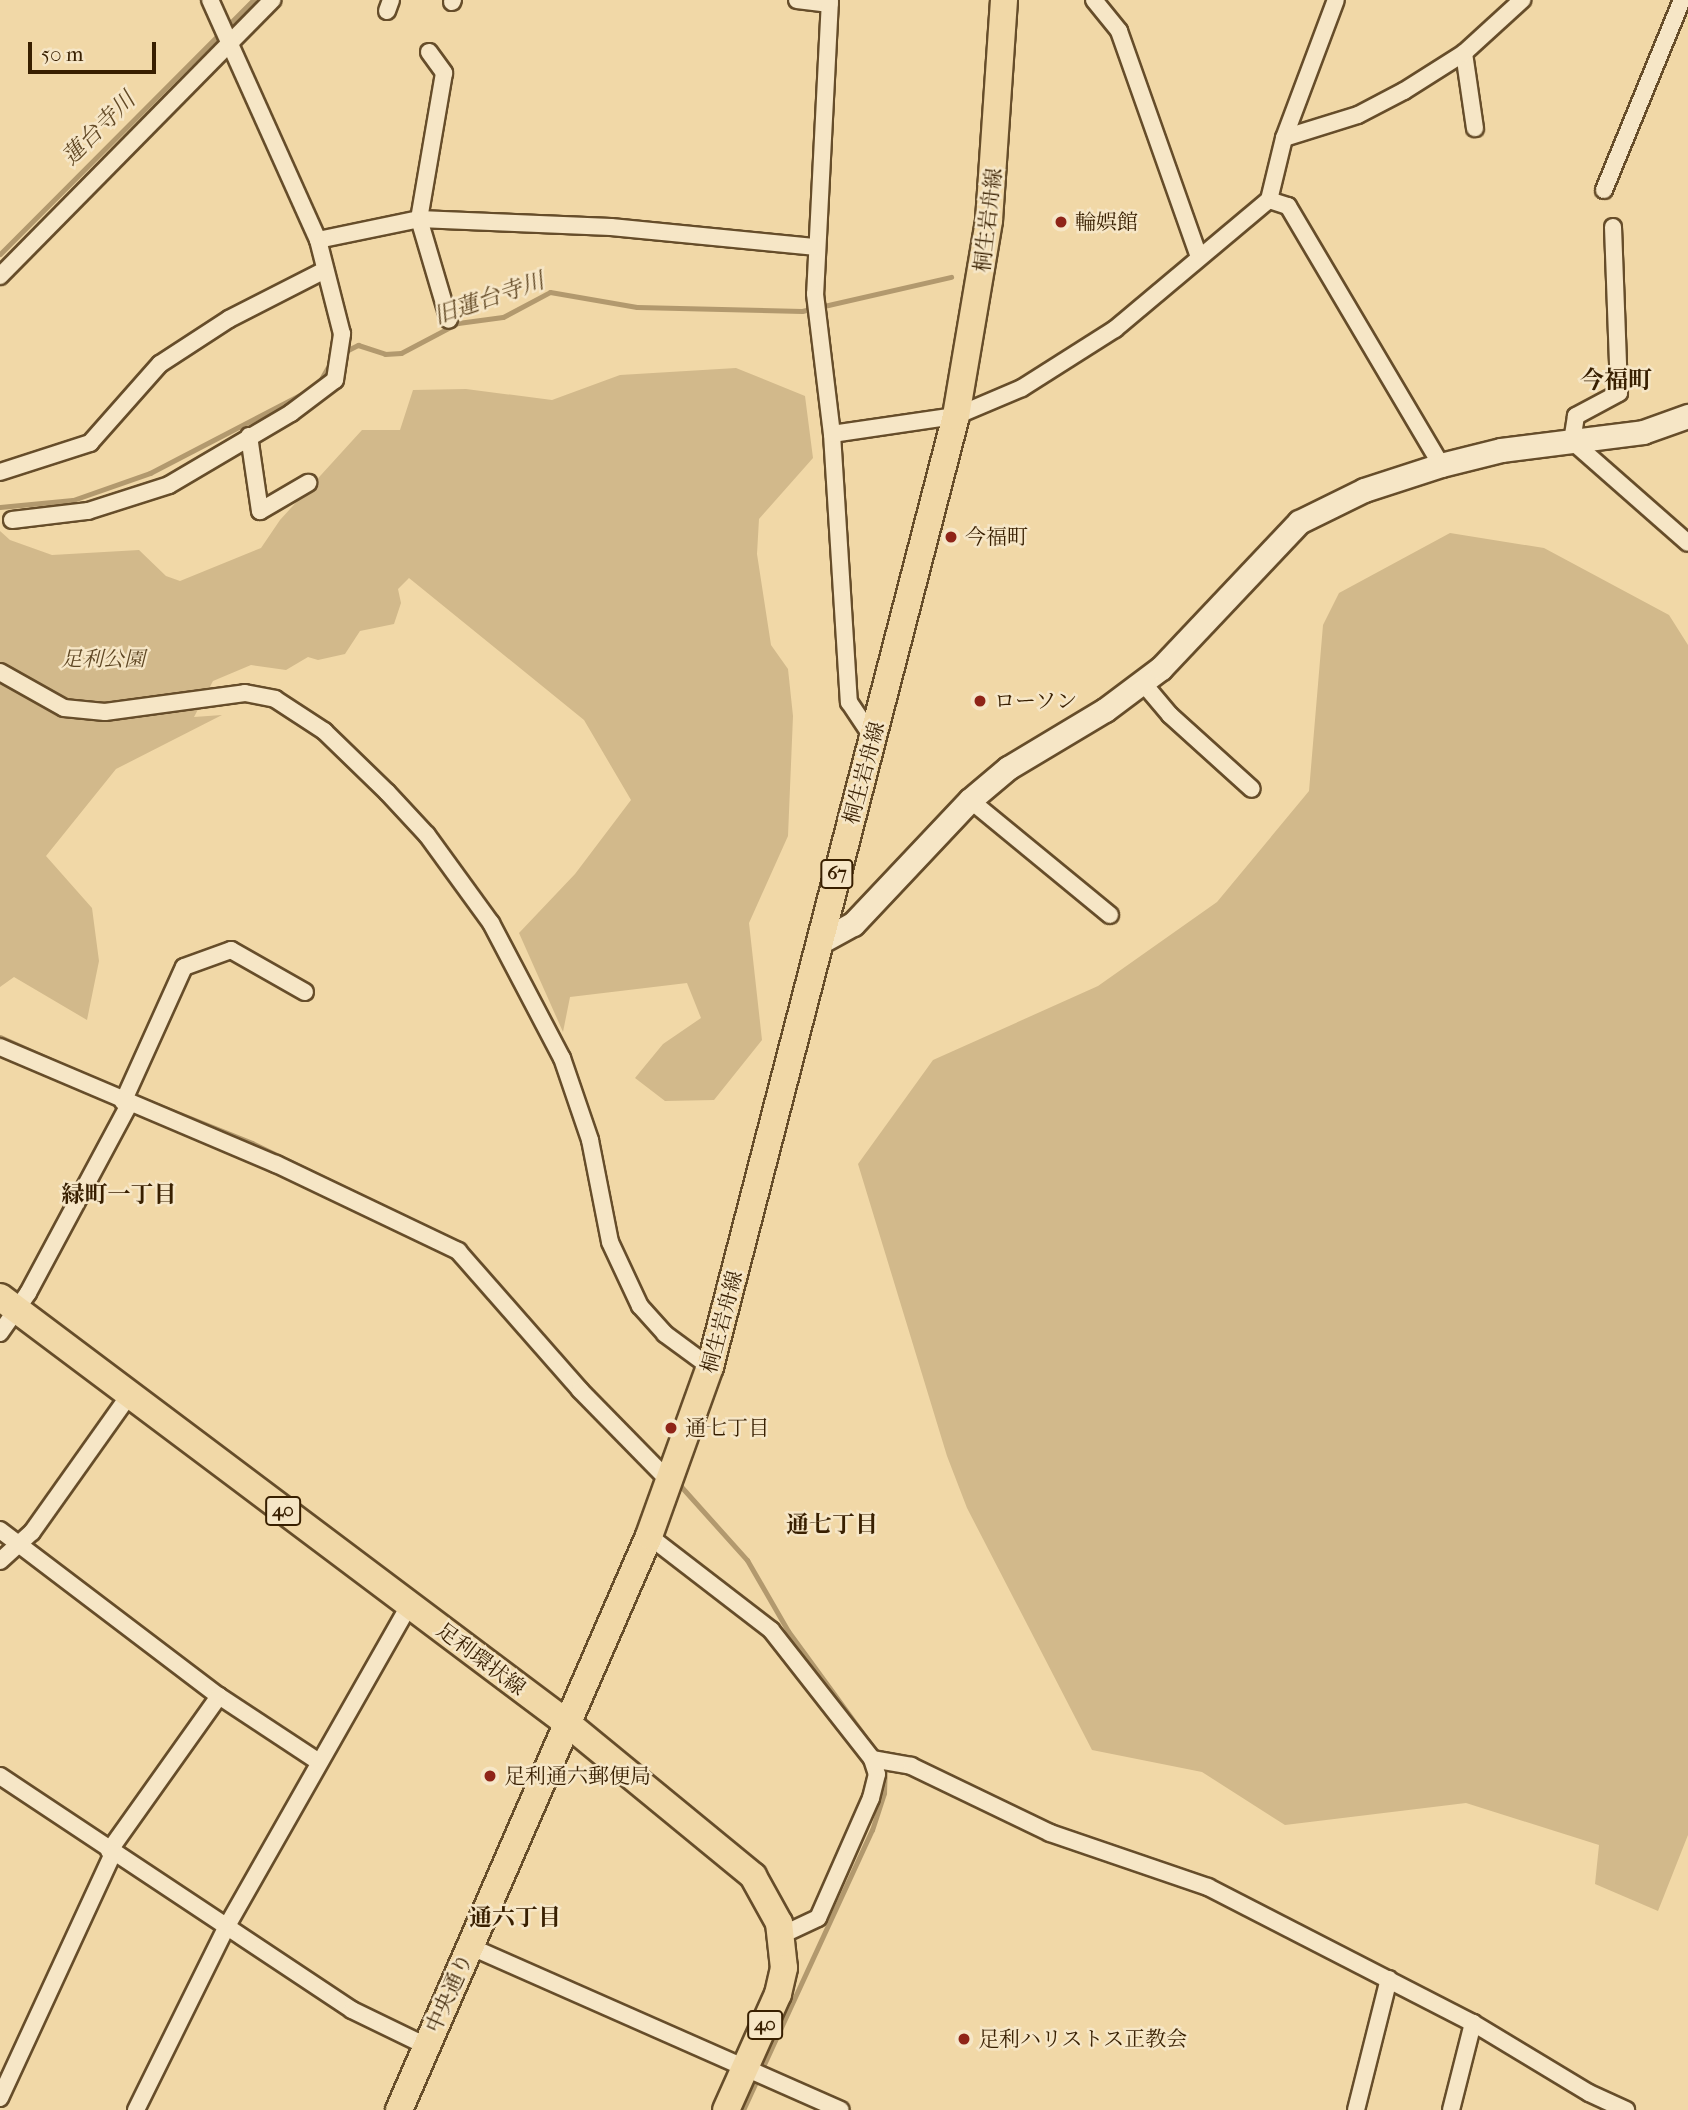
<!DOCTYPE html>
<meta charset="utf-8">
<style>
body{margin:0}
#map{position:relative;width:1688px;height:2110px;overflow:hidden;background:#f1d8a7;font-family:"IM FELL French Canon","Noto Serif JP",serif}
div>[style]{position:absolute}
.green>*{inset:0;background:#d2b98b}
.stream>*{height:5px;margin:-2.5px;padding:0 2.5px;transform-origin:2.5px;border-radius:2.5px;background:#b2996e}
.roads{filter:drop-shadow(2px 0 #664d2a) drop-shadow(-2px 0 #664d2a) drop-shadow(0 2px #664d2a) drop-shadow(0 -2px #664d2a)}
.street>*{height:16px;margin:-8px;padding:0 8px;transform-origin:8px;border-radius:8px;background:#f6e6c6}
.secondary>*{height:23px;margin:-11.5px;padding:0 11.5px;transform-origin:11.5px;border-radius:11.5px;background:#f6e6c6}
.primary>*{height:26px;margin:-13px;padding:0 13px;transform-origin:13px;border-radius:13px;background:#f1d8a7}
.dots>*{width:19px;height:19px;translate:-50% -50%;box-sizing:border-box;border:4px solid #f6e6c6;border-radius:50%}
span{translate:-50% -50%;white-space:nowrap;text-align:center;line-height:1.15;-webkit-text-stroke:5px #f6e6c6;paint-order:stroke}
.shield-label span{padding:2px 5px;background:#f6e6c6;border:2px solid;border-radius:5px;-webkit-text-stroke-width:0}
.shield-label{font-size:19px;color:#381f00;font-weight:700}
.street-label{font-size:21px;color:#381f00}
.poi-label{font-size:21px;color:#381f00}
.left{translate:0 -50%;text-align:left}
.park-label{font-size:21px;color:#5e4623;font-style:italic}
.water-label{font-size:23px;color:#634a26;font-style:italic}
.neighbourhood-label{font-size:23px;color:#381f00;font-weight:700}
.quarter-label{font-size:24px;color:#381f00;font-weight:700}
.scale{position:absolute;left:28px;top:42px;width:128px;height:32px;box-sizing:border-box;border:4px solid #381f00;border-top:0;padding-left:9px;font-size:21px;line-height:24px;white-space:nowrap;color:#381f00;-webkit-text-stroke:5px #f6e6c6;paint-order:stroke}
</style>
<div id="map">
<div class="green">
<div style="clip-path:polygon(736px 368px,805px 396px,813px 458px,759px 519px,757px 554px,771px 645px,788px 669px,793px 716px,788px 836px,749px 923px,762px 1040px,714px 1100px,665px 1101px,635px 1078px,663px 1044px,701px 1018px,687px 983px,570px 997px,563px 1032px,519px 933px,575px 874px,631px 800px,584px 720px,409px 578px,398px 589px,401px 603px,394px 624px,360px 631px,345px 654px,318px 660px,308px 657px,286px 670px,251px 665px,213px 681px,194px 717px,222px 715px,116px 769px,46px 856px,92px 908px,99px 961px,87px 1020px,14px 977px,0 987px,0 531px,10px 540px,52px 555px,139px 550px,166px 576px,180px 581px,261px 548px,280px 520px,362px 430px,400px 430px,413px 390px,466px 389px,552px 400px,620px 375px)"></div>
<div style="clip-path:polygon(1450px 533px,1544px 548px,1669px 615px,1688px 645px,1688px 1835px,1658px 1911px,1595px 1884px,1599px 1845px,1466px 1803px,1285px 1825px,1202px 1772px,1092px 1750px,967px 1508px,947px 1456px,858px 1164px,933px 1060px,1098px 986px,1217px 902px,1309px 791px,1323px 625px,1339px 593px)"></div>
</div>
<div class="stream">
<div style="left:0;top:254px;width:359px;rotate:-45.1deg"></div>
<div style="left:344px;top:352px;width:16px;rotate:-27deg"></div>
<div style="left:358px;top:345px;width:28px;rotate:18deg"></div>
<div style="left:385px;top:354px;width:16px;rotate:-4deg"></div>
<div style="left:401px;top:353px;width:64px;rotate:-27.8deg"></div>
<div style="left:458px;top:323px;width:45px;rotate:-7.6deg"></div>
<div style="left:503px;top:317px;width:53px;rotate:-28deg"></div>
<div style="left:550px;top:292px;width:88px;rotate:9.8deg"></div>
<div style="left:637px;top:307px;width:165px;rotate:1.4deg"></div>
<div style="left:802px;top:311px;width:153px;rotate:-12.9deg"></div>
<div style="left:0;top:507px;width:73px;rotate:-5.5deg"></div>
<div style="left:73px;top:500px;width:82px;rotate:-19.3deg"></div>
<div style="left:150px;top:473px;width:188px;rotate:-27.5deg"></div>
<div style="left:317px;top:386px;width:28px;rotate:-60deg"></div>
<div style="left:0;top:1037px;width:61px;rotate:24.1deg"></div>
<div style="left:145px;top:1100px;width:115px;rotate:21.9deg"></div>
<div style="left:252px;top:1143px;width:229px;rotate:25.9deg"></div>
<div style="left:677px;top:1482px;width:105px;rotate:48.1deg"></div>
<div style="left:747px;top:1560px;width:82px;rotate:60deg"></div>
<div style="left:788px;top:1631px;width:156px;rotate:53.9deg"></div>
<div style="left:743px;top:2110px;width:308px;rotate:-65.3deg"></div>
<div style="left:872px;top:1830px;width:39px;rotate:-72deg"></div>
<div style="left:884px;top:1793px;width:27px;rotate:-88deg"></div>
</div>
<div class="roads">
<div class="street">
<div style="left:797px;top:0;width:33px;rotate:7deg"></div>
<div style="left:830px;top:0;width:294px;rotate:92.9deg"></div>
<div style="left:815px;top:294px;width:141px;rotate:83.1deg"></div>
<div style="left:832px;top:434px;width:269px;rotate:86.4deg"></div>
<div style="left:849px;top:702px;width:43px;rotate:56.3deg"></div>
<div style="left:1094px;top:0;width:40px;rotate:51deg"></div>
<div style="left:1119px;top:31px;width:240px;rotate:70.5deg"></div>
<div style="left:452px;top:2px;width:2px;rotate:-63deg"></div>
<div style="left:387px;top:11px;width:12px;rotate:-70deg"></div>
<div style="left:429px;top:52px;width:26px;rotate:54deg"></div>
<div style="left:444px;top:73px;width:148px;rotate:99.7deg"></div>
<div style="left:419px;top:219px;width:105px;rotate:73.5deg"></div>
<div style="left:1464px;top:53px;width:76px;rotate:81.7deg"></div>
<div style="left:1284px;top:138px;width:77px;rotate:-17.3deg"></div>
<div style="left:1358px;top:115px;width:52px;rotate:-27.6deg"></div>
<div style="left:1404px;top:91px;width:71px;rotate:-32.3deg"></div>
<div style="left:1464px;top:53px;width:79px;rotate:-42.4deg"></div>
<div style="left:1604px;top:190px;width:205px;rotate:-67.7deg"></div>
<div style="left:1269px;top:200px;width:20px;rotate:18deg"></div>
<div style="left:1288px;top:206px;width:301px;rotate:59.4deg"></div>
<div style="left:1613px;top:227px;width:166px;rotate:87.9deg"></div>
<div style="left:1619px;top:393px;width:49px;rotate:151.9deg"></div>
<div style="left:1576px;top:416px;width:25px;rotate:99deg"></div>
<div style="left:1572px;top:441px;width:154px;rotate:41.3deg"></div>
<div style="left:318px;top:240px;width:103px;rotate:-11.7deg"></div>
<div style="left:419px;top:219px;width:192px;rotate:2.4deg"></div>
<div style="left:611px;top:227px;width:204px;rotate:5.6deg"></div>
<div style="left:0;top:276px;width:388px;rotate:-45.4deg"></div>
<div style="left:832px;top:434px;width:125px;rotate:-8.3deg"></div>
<div style="left:956px;top:416px;width:72px;rotate:-23deg"></div>
<div style="left:1022px;top:388px;width:110px;rotate:-32.4deg"></div>
<div style="left:1115px;top:329px;width:201px;rotate:-40deg"></div>
<div style="left:1269px;top:200px;width:64px;rotate:-76.4deg"></div>
<div style="left:1284px;top:138px;width:147px;rotate:-69.4deg"></div>
<div style="left:249px;top:436px;width:76px;rotate:81.7deg"></div>
<div style="left:260px;top:511px;width:56px;rotate:-30.3deg"></div>
<div style="left:0;top:472px;width:95px;rotate:-17.9deg"></div>
<div style="left:90px;top:443px;width:106px;rotate:-48.5deg"></div>
<div style="left:160px;top:364px;width:82px;rotate:-33.1deg"></div>
<div style="left:229px;top:319px;width:108px;rotate:-27deg"></div>
<div style="left:12px;top:520px;width:77px;rotate:-6.8deg"></div>
<div style="left:88px;top:511px;width:85px;rotate:-17.8deg"></div>
<div style="left:169px;top:485px;width:142px;rotate:-30.5deg"></div>
<div style="left:291px;top:413px;width:55px;rotate:-36.9deg"></div>
<div style="left:335px;top:380px;width:47px;rotate:-81.3deg"></div>
<div style="left:342px;top:334px;width:97px;rotate:-104.3deg"></div>
<div style="left:318px;top:240px;width:263px;rotate:-114.2deg"></div>
<div style="left:0;top:672px;width:73px;rotate:29.4deg"></div>
<div style="left:64px;top:708px;width:41px;rotate:5.6deg"></div>
<div style="left:105px;top:712px;width:141px;rotate:-7.7deg"></div>
<div style="left:245px;top:693px;width:31px;rotate:11deg"></div>
<div style="left:275px;top:699px;width:59px;rotate:33.1deg"></div>
<div style="left:324px;top:731px;width:88px;rotate:44.1deg"></div>
<div style="left:387px;top:792px;width:59px;rotate:47.1deg"></div>
<div style="left:427px;top:835px;width:109px;rotate:54deg"></div>
<div style="left:491px;top:923px;width:153px;rotate:62.3deg"></div>
<div style="left:562px;top:1058px;width:87px;rotate:71.1deg"></div>
<div style="left:590px;top:1140px;width:104px;rotate:78.9deg"></div>
<div style="left:610px;top:1242px;width:71px;rotate:64.9deg"></div>
<div style="left:640px;top:1306px;width:38px;rotate:48deg"></div>
<div style="left:665px;top:1334px;width:56px;rotate:36.3deg"></div>
<div style="left:1143px;top:683px;width:42px;rotate:49.8deg"></div>
<div style="left:1170px;top:715px;width:110px;rotate:42.1deg"></div>
<div style="left:970px;top:800px;width:181px;rotate:39.4deg"></div>
<div style="left:0;top:1047px;width:300px;rotate:23deg"></div>
<div style="left:276px;top:1164px;width:202px;rotate:25.5deg"></div>
<div style="left:458px;top:1251px;width:185px;rotate:48.7deg"></div>
<div style="left:580px;top:1390px;width:129px;rotate:45.6deg"></div>
<div style="left:123px;top:1102px;width:148px;rotate:-65.7deg"></div>
<div style="left:184px;top:967px;width:50px;rotate:-19.9deg"></div>
<div style="left:231px;top:950px;width:85px;rotate:29.6deg"></div>
<div style="left:0;top:1333px;width:49px;rotate:-55deg"></div>
<div style="left:28px;top:1293px;width:213px;rotate:-61.8deg"></div>
<div style="left:0;top:1530px;width:275px;rotate:37.2deg"></div>
<div style="left:219px;top:1696px;width:120px;rotate:33.4deg"></div>
<div style="left:649px;top:1536px;width:154px;rotate:37.6deg"></div>
<div style="left:771px;top:1630px;width:164px;rotate:51.9deg"></div>
<div style="left:872px;top:1759px;width:16px;rotate:72deg"></div>
<div style="left:877px;top:1774px;width:25px;rotate:104deg"></div>
<div style="left:871px;top:1798px;width:131px;rotate:113.8deg"></div>
<div style="left:818px;top:1918px;width:40px;rotate:155deg"></div>
<div style="left:0;top:1561px;width:43px;rotate:-42.2deg"></div>
<div style="left:32px;top:1532px;width:166px;rotate:-54.6deg"></div>
<div style="left:872px;top:1759px;width:40px;rotate:10deg"></div>
<div style="left:911px;top:1766px;width:154px;rotate:25.7deg"></div>
<div style="left:1050px;top:1833px;width:167px;rotate:18.9deg"></div>
<div style="left:1208px;top:1887px;width:298px;rotate:27.2deg"></div>
<div style="left:1473px;top:2023px;width:135px;rotate:31.1deg"></div>
<div style="left:1589px;top:2093px;width:41px;rotate:24.7deg"></div>
<div style="left:0;top:1776px;width:423px;rotate:33.6deg"></div>
<div style="left:352px;top:2010px;width:82px;rotate:25.9deg"></div>
<div style="left:109px;top:1851px;width:190px;rotate:-54.6deg"></div>
<div style="left:469px;top:1946px;width:406px;rotate:23.8deg"></div>
<div style="left:0;top:2098px;width:270px;rotate:-65.2deg"></div>
<div style="left:136px;top:2110px;width:205px;rotate:-63.7deg"></div>
<div style="left:227px;top:1926px;width:369px;rotate:-60.4deg"></div>
<div style="left:1356px;top:2110px;width:135px;rotate:-75.9deg"></div>
<div style="left:1451px;top:2110px;width:90px;rotate:-75.8deg"></div>
</div>
<div class="secondary">
<div style="left:820px;top:942px;width:38px;rotate:-29deg"></div>
<div style="left:853px;top:924px;width:170px;rotate:-46.7deg"></div>
<div style="left:970px;top:800px;width:50px;rotate:-40.1deg"></div>
<div style="left:1008px;top:768px;width:113px;rotate:-30.9deg"></div>
<div style="left:1105px;top:710px;width:70px;rotate:-36.9deg"></div>
<div style="left:1161px;top:668px;width:201px;rotate:-46.6deg"></div>
<div style="left:1299px;top:522px;width:72px;rotate:-26.2deg"></div>
<div style="left:1364px;top:490px;width:81px;rotate:-18deg"></div>
<div style="left:1441px;top:465px;width:62px;rotate:-14deg"></div>
<div style="left:1501px;top:450px;width:143px;rotate:-7.2deg"></div>
<div style="left:1643px;top:432px;width:48px;rotate:-19.6deg"></div>
</div>
<div class="primary">
<div style="left:0;top:1297px;width:709px;rotate:36.92deg"></div>
<div style="left:567px;top:1723px;width:241px;rotate:39.4deg"></div>
<div style="left:753px;top:1876px;width:54px;rotate:61deg"></div>
<div style="left:779px;top:1923px;width:45px;rotate:83.7deg"></div>
<div style="left:784px;top:1968px;width:27px;rotate:103deg"></div>
<div style="left:778px;top:1994px;width:127px;rotate:114.1deg"></div>
<div style="left:399px;top:2110px;width:626px;rotate:-66.46deg"></div>
<div style="left:649px;top:1536px;width:180px;rotate:-70.2deg"></div>
<div style="left:710px;top:1367px;width:982px;rotate:-75.5deg"></div>
<div style="left:956px;top:416px;width:199px;rotate:-80.4deg"></div>
<div style="left:989px;top:220px;width:221px;rotate:-86.1deg"></div>
</div>
</div>
<div class="dots">
<div style="left:1061px;top:222px;background:#8f2418"></div>
<div style="left:951px;top:537px;background:#8f2418"></div>
<div style="left:980px;top:701px;background:#8f2418"></div>
<div style="left:671px;top:1428px;background:#8f2418"></div>
<div style="left:490px;top:1776px;background:#8f2418"></div>
<div style="left:964px;top:2039px;background:#8f2418"></div>
</div>
<div class="shield-label">
<span style="left:837px;top:874px">67</span>
<span style="left:283px;top:1511px">40</span>
<span style="left:765px;top:2025px">40</span>
</div>
<div class="street-label">
<span style="left:988px;top:220px;rotate:-83deg">桐生岩舟線</span>
<span style="left:864px;top:773px;rotate:-75deg">桐生岩舟線</span>
<span style="left:722px;top:1322px;rotate:-75deg">桐生岩舟線</span>
<span style="left:481px;top:1659px;rotate:37deg">足利環状線</span>
<span style="left:449px;top:1993px;rotate:-66deg">中央通り</span>
</div>
<div class="poi-label">
<span class="left" style="left:1075px;top:222px">輪娯館</span>
<span class="left" style="left:965px;top:537px">今福町</span>
<span class="left" style="left:994px;top:701px">ローソン</span>
<span class="left" style="left:685px;top:1428px">通七丁目</span>
<span class="left" style="left:504px;top:1776px">足利通六郵便局</span>
<span class="left" style="left:978px;top:2039px">足利ハリストス正教会</span>
</div>
<div class="park-label">
<span style="left:103px;top:659px">足利公園</span>
</div>
<div class="water-label">
<span style="left:99px;top:129px;rotate:-45deg">蓮台寺川</span>
<span style="left:489px;top:299px;rotate:-19deg">旧蓮台寺川</span>
</div>
<div class="neighbourhood-label">
<span style="left:119px;top:1195px">緑町一丁目</span>
<span style="left:832px;top:1525px">通七丁目</span>
<span style="left:515px;top:1918px">通六丁目</span>
</div>
<div class="quarter-label">
<span style="left:1616px;top:381px">今福町</span>
</div>
<div class="scale">50 m</div>
</div>
